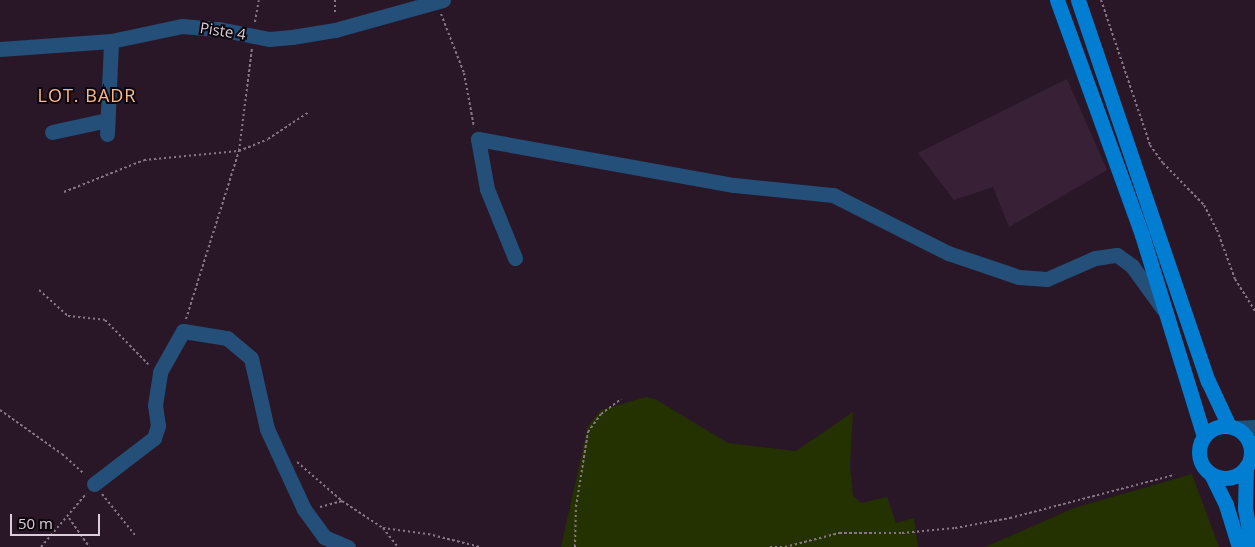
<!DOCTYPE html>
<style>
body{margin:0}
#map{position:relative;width:1255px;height:547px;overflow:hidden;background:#291728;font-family:"Open Sans",sans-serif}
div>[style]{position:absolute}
.built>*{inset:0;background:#382137}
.green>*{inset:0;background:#243100}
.path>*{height:2px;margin-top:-1px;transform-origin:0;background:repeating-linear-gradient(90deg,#877786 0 2.5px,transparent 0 5px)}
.minor>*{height:15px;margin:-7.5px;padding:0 7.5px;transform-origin:7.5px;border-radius:7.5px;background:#234f78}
.major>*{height:15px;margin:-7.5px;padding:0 7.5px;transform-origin:7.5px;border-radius:7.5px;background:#017dd2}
.major>.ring{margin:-7.5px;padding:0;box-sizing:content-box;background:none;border:15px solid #017dd2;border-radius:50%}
span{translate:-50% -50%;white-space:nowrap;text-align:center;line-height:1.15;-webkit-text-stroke:4px #0d060c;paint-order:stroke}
.street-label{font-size:15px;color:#dbceda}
.quarter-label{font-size:18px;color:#fcb989;letter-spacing:1px}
.scale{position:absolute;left:10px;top:514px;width:90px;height:22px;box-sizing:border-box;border:2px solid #dbceda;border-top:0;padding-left:6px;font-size:15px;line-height:18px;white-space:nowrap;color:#dbceda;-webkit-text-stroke:4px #0d060c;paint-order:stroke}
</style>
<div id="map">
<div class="built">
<div style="clip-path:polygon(1067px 79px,1107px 170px,1009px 227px,993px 187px,954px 200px,918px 153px)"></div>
</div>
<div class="green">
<div style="clip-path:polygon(646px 397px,655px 399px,728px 443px,796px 451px,853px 412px,850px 466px,853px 496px,861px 503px,887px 497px,896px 523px,914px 518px,918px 547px,561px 547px,588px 426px,601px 410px)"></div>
<div style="clip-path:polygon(1192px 474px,1219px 547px,985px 547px,1074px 508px)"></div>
</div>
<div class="path">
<div style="left:335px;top:0;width:15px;rotate:90deg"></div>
<div style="left:1101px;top:0;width:153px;rotate:71.3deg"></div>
<div style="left:1150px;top:145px;width:22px;rotate:54deg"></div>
<div style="left:1163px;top:163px;width:59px;rotate:45.7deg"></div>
<div style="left:1204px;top:205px;width:28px;rotate:63deg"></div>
<div style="left:1217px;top:230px;width:52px;rotate:69.8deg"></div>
<div style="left:1235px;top:279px;width:38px;rotate:58deg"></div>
<div style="left:441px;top:14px;width:63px;rotate:68.7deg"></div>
<div style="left:464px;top:73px;width:55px;rotate:79.5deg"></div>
<div style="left:255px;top:22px;width:22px;rotate:-80deg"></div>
<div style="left:64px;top:192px;width:86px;rotate:-21.8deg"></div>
<div style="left:144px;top:160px;width:95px;rotate:-5.4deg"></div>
<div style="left:239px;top:151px;width:31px;rotate:-22deg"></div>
<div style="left:268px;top:139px;width:49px;rotate:-33.4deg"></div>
<div style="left:39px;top:290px;width:39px;rotate:42deg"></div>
<div style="left:68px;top:316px;width:37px;rotate:6deg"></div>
<div style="left:105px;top:320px;width:62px;rotate:45.7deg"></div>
<div style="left:186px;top:319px;width:176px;rotate:-72.5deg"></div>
<div style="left:239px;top:151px;width:104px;rotate:-82.8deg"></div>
<div style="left:0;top:410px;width:76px;rotate:35.4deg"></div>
<div style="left:62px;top:454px;width:30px;rotate:42deg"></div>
<div style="left:297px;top:462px;width:60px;rotate:40.9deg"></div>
<div style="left:342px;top:501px;width:49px;rotate:33.4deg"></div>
<div style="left:383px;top:528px;width:45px;rotate:7.6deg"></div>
<div style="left:428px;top:534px;width:54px;rotate:14deg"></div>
<div style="left:102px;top:494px;width:53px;rotate:51.2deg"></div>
<div style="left:320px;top:507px;width:23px;rotate:-15deg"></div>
<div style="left:69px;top:518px;width:35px;rotate:55deg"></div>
<div style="left:383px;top:528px;width:24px;rotate:52deg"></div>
<div style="left:41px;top:547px;width:70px;rotate:-49.7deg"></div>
<div style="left:575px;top:547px;width:40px;rotate:-88.6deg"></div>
<div style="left:576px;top:507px;width:76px;rotate:-80.9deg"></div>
<div style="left:588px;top:432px;width:22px;rotate:-54deg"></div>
<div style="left:601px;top:414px;width:25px;rotate:-37deg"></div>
<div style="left:770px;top:547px;width:15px"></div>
<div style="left:785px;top:547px;width:56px;rotate:-14.5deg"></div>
<div style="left:839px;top:533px;width:63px"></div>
<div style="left:902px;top:533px;width:53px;rotate:-5.4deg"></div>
<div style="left:955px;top:528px;width:56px;rotate:-10.3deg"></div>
<div style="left:1010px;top:518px;width:170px;rotate:-14.7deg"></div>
</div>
<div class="minor">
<div style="left:0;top:49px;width:111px;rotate:-4.1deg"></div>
<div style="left:111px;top:41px;width:73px;rotate:-11.9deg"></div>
<div style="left:182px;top:26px;width:37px;rotate:5deg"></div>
<div style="left:219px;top:29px;width:51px;rotate:11.3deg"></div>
<div style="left:269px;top:39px;width:23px;rotate:-5deg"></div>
<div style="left:292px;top:37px;width:44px;rotate:-9.2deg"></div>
<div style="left:335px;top:30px;width:112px;rotate:-15.5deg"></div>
<div style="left:52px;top:132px;width:56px;rotate:-12.3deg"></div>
<div style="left:107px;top:134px;width:93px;rotate:-87.5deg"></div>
<div style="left:515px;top:258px;width:74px;rotate:-112.1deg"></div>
<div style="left:487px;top:189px;width:51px;rotate:-100.2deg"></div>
<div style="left:478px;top:139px;width:260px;rotate:10.2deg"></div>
<div style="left:734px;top:185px;width:100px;rotate:5.8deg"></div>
<div style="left:833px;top:195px;width:129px;rotate:26.8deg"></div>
<div style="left:948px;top:253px;width:75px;rotate:18.7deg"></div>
<div style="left:1019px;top:277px;width:28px;rotate:4deg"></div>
<div style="left:1047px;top:279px;width:52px;rotate:-23.6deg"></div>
<div style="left:1095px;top:258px;width:22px;rotate:-8deg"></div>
<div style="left:1117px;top:255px;width:19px;rotate:36deg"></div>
<div style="left:1132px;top:266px;width:53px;rotate:54.2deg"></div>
<div style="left:1234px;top:428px;width:21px;rotate:-3deg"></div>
<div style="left:94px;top:484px;width:76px;rotate:-37.5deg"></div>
<div style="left:154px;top:438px;width:13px;rotate:-72deg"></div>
<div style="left:158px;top:426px;width:21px;rotate:-98deg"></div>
<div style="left:155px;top:405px;width:33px;rotate:-81deg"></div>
<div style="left:160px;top:372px;width:47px;rotate:-60.7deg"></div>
<div style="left:183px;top:331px;width:45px;rotate:9deg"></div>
<div style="left:227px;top:338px;width:31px;rotate:40deg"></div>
<div style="left:251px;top:358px;width:73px;rotate:77.3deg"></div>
<div style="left:267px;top:429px;width:88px;rotate:65.2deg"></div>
<div style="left:304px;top:509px;width:34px;rotate:54deg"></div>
<div style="left:324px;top:537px;width:26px;rotate:23deg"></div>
</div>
<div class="major">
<div style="left:1057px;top:0;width:250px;rotate:70.1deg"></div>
<div style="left:1142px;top:235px;width:210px;rotate:72.9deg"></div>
<div style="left:1078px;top:0;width:403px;rotate:71.2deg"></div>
<div style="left:1208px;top:381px;width:50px;rotate:65deg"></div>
<div class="ring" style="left:1199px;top:426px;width:37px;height:37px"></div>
<div style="left:1246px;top:467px;width:41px;rotate:91.4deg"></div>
<div style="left:1245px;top:508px;width:40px;rotate:80deg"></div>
<div style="left:1211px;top:474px;width:34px;rotate:64deg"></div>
<div style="left:1226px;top:505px;width:44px;rotate:72.8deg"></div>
</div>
<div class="street-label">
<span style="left:223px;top:31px;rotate:9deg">Piste 4</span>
</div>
<div class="quarter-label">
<span style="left:87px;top:95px">LOT. BADR</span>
</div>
<div class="scale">50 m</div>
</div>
